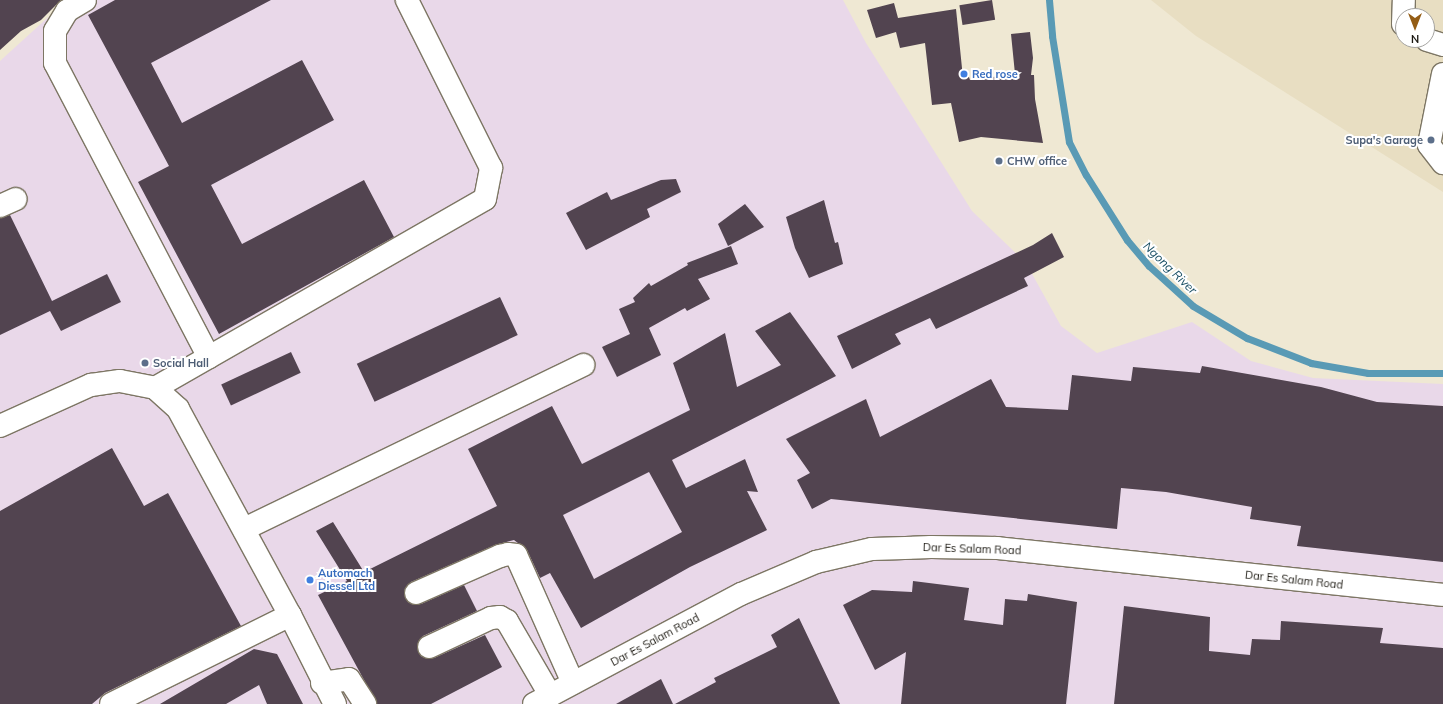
<!DOCTYPE html>
<style>
body{margin:0}
#map{position:relative;width:1443px;height:704px;overflow:hidden;background:#efe8d3;font-family:Mulish,sans-serif}
div>[style]{position:absolute}
.built>*{inset:0;background:#e8dec2}
.industrial>*{inset:0;background:#e9d8e9}
.stream>*{height:7px;margin:-3.5px;padding:0 3.5px;transform-origin:3.5px;border-radius:3.5px;background:#599ab5}
.building>*{inset:0;background:#524450;transform-origin:0 0}
.roads{filter:drop-shadow(1px 0 #7d7664) drop-shadow(-1px 0 #7d7664) drop-shadow(0 1px #7d7664) drop-shadow(0 -1px #7d7664)}
.minor>*{height:22px;margin:-11px;padding:0 11px;transform-origin:11px;border-radius:11px;background:#fff}
.dots>*{width:11px;height:11px;translate:-50% -50%;box-sizing:border-box;border:2px solid #fff;border-radius:50%}
span{translate:-50% -50%;white-space:nowrap;text-align:center;line-height:1.15;-webkit-text-stroke:4px #fff;paint-order:stroke}
.shop-label{font-size:11px;color:#366cbe;font-weight:700}
.left{translate:0 -50%;text-align:left}
.service-label{font-size:11px;color:#4e5e75;font-weight:700}
.right{translate:-100% -50%;text-align:right}
.street-label{font-size:11px;color:#1b1811}
.water-label{font-size:12px;color:#1a4f64;font-style:italic}
.north{position:absolute;left:1395px;top:8px;width:40px;height:40px;box-sizing:border-box;background:#fff;border:1px solid #a4a3a0;border-radius:50%;rotate:180deg;font-size:11px;font-weight:700;line-height:16px;text-align:center;color:#1b1811}
.north::after{content:'';display:block;margin:auto;width:14px;height:18px;background:#945d15;clip-path:polygon(50% 0,100% 100%,50% 72%,0 100%)}
</style>
<div id="map">
<div class="built">
<div style="clip-path:polygon(evenodd,1151px 0,1443px 0,1443px 192px,1196px 36px,1151px 0,1403px 16px,1427px 16px,1427px 40px,1403px 40px,1403px 16px)"></div>
</div>
<div class="industrial">
<div style="clip-path:polygon(67px 0,843px 0,866px 43px,972px 211px,1026px 263px,1061px 326px,1097px 353px,1192px 322px,1251px 361px,1313px 378px,1443px 384px,1443px 704px,0 704px,0 61px)"></div>
</div>
<div class="stream">
<div style="left:1049px;top:0;width:36px;rotate:85deg"></div>
<div style="left:1052px;top:36px;width:107px;rotate:80.9deg"></div>
<div style="left:1069px;top:142px;width:37px;rotate:63deg"></div>
<div style="left:1086px;top:175px;width:77px;rotate:57.8deg"></div>
<div style="left:1127px;top:240px;width:34px;rotate:50deg"></div>
<div style="left:1149px;top:266px;width:59px;rotate:42.3deg"></div>
<div style="left:1193px;top:306px;width:63px;rotate:30.7deg"></div>
<div style="left:1247px;top:338px;width:69px;rotate:21.3deg"></div>
<div style="left:1311px;top:363px;width:58px;rotate:10deg"></div>
<div style="left:1368px;top:373px;width:75px"></div>
</div>
<div class="building">
<div style="clip-path:polygon(0 0,61px 0,41px 20px,21px 31px,0 50px)"></div>
<div style="clip-path:polygon(115px 0,271px 0,151px 63px,182px 123px,302px 60px,334px 120px,211px 185px,242px 244px,364px 180px,394px 237px,219px 334px,138px 182px,169px 166px,88px 15px)"></div>
<div style="left:992px;top:0;width:20px;height:33px;rotate:81deg"></div>
<div style="clip-path:polygon(894px 3px,898px 18px,956px 9px,963px 78px,969px 77px,970px 80px,1015px 74px,1011px 34px,1030px 32px,1033px 58px,1031px 75px,1034px 75px,1035px 99px,1043px 143px,981px 137px,959px 142px,951px 103px,932px 105px,925px 43px,900px 48px,896px 32px,876px 38px,867px 10px)"></div>
<div style="clip-path:polygon(676px 179px,681px 192px,647px 209px,650px 217px,586px 250px,566px 213px,607px 192px,611px 200px,661px 180px)"></div>
<div style="clip-path:polygon(824px 200px,835px 243px,838px 242px,843px 264px,809px 278px,795px 248px,786px 217px)"></div>
<div style="clip-path:polygon(745px 204px,764px 227px,728px 246px,718px 224px)"></div>
<div style="clip-path:polygon(10px 215px,52px 301px,107px 274px,121px 302px,61px 331px,50px 311px,0 335px,0 218px)"></div>
<div style="clip-path:polygon(1052px 233px,1064px 257px,1024px 278px,1028px 286px,936px 329px,930px 318px,895px 334px,901px 344px,852px 369px,837px 336px,1033px 245px)"></div>
<div style="clip-path:polygon(731px 246px,738px 264px,698px 279px,710px 299px,687px 311px,685px 308px,649px 328px,661px 355px,617px 377px,602px 347px,630px 334px,619px 309px,635px 302px,633px 298px,649px 283px,651px 286px,688px 265px,687px 263px)"></div>
<div style="left:500px;top:297px;width:42px;height:158px;rotate:65deg"></div>
<div style="clip-path:polygon(evenodd,790px 312px,836px 376px,672px 460px,686px 488px,745px 459px,758px 492px,747px 491px,767px 530px,690px 567px,581px 628px,550px 573px,540px 578px,527px 550px,514px 540px,495px 545px,411px 582px,404px 592px,409px 603px,421px 604px,464px 585px,477px 611px,423px 636px,417px 646px,422px 657px,434px 658px,485px 635px,502px 667px,431px 704px,377px 704px,318px 595px,347px 581px,316px 531px,333px 522px,364px 572px,497px 506px,468px 449px,552px 406px,582px 464px,690px 410px,673px 363px,725px 333px,737px 387px,781px 365px,755px 331px,790px 312px,649px 472px,682px 532px,594px 579px,563px 515px,649px 472px)"></div>
<div style="left:291px;top:352px;width:23px;height:77px;rotate:65deg"></div>
<div style="clip-path:polygon(1202px 366px,1321px 387px,1377px 402px,1443px 406px,1443px 562px,1297px 546px,1301px 526px,1250px 519px,1252px 507px,1166px 492px,1121px 488px,1117px 529px,831px 499px,812px 509px,797px 480px,810px 473px,786px 439px,866px 399px,880px 437px,991px 379px,1006px 407px,1068px 410px,1072px 375px,1131px 381px,1133px 367px,1200px 373px)"></div>
<div style="clip-path:polygon(112px 448px,144px 506px,168px 493px,241px 626px,105px 693px,92px 704px,0 704px,0 511px)"></div>
<div style="clip-path:polygon(913px 581px,969px 588px,964px 620px,1003px 625px,1005px 599px,1027px 601px,1028px 594px,1077px 602px,1066px 704px,901px 704px,906px 652px,875px 670px,843px 605px,872px 590px,912px 592px)"></div>
<div style="clip-path:polygon(1124px 606px,1210px 617px,1209px 651px,1250px 655px,1252px 639px,1280px 640px,1281px 621px,1383px 628px,1380px 643px,1443px 648px,1443px 704px,1114px 704px)"></div>
<div style="clip-path:polygon(799px 618px,840px 704px,675px 704px,716px 682px,714px 678px,777px 647px,771px 635px)"></div>
<div style="clip-path:polygon(254px 649px,277px 654px,303px 704px,267px 704px,259px 685px,226px 704px,160px 704px)"></div>
<div style="clip-path:polygon(661px 679px,673px 704px,616px 704px)"></div>
</div>
<div class="roads">
<div class="minor">
<div style="left:85px;top:0;width:21px;rotate:149deg"></div>
<div style="left:67px;top:11px;width:23px;rotate:121deg"></div>
<div style="left:55px;top:31px;width:32px;rotate:90deg"></div>
<div style="left:55px;top:63px;width:332px;rotate:62.4deg"></div>
<div style="left:1403px;top:24px;width:24px;rotate:-88deg"></div>
<div style="left:1427px;top:40px;width:17px;rotate:17deg"></div>
<div style="left:1443px;top:74px;width:72px;rotate:101.2deg"></div>
<div style="left:1429px;top:145px;width:23px;rotate:52deg"></div>
<div style="left:0;top:206px;width:17px;rotate:-24deg"></div>
<div style="left:155px;top:388px;width:380px;rotate:-29.8deg"></div>
<div style="left:485px;top:199px;width:32px;rotate:-79deg"></div>
<div style="left:491px;top:168px;width:188px;rotate:-116.6deg"></div>
<div style="left:0;top:426px;width:100px;rotate:-24.3deg"></div>
<div style="left:91px;top:385px;width:29px;rotate:-8deg"></div>
<div style="left:120px;top:381px;width:36px;rotate:11deg"></div>
<div style="left:155px;top:388px;width:31px;rotate:42deg"></div>
<div style="left:178px;top:409px;width:234px;rotate:61.5deg"></div>
<div style="left:290px;top:615px;width:100px;rotate:63.2deg"></div>
<div style="left:244px;top:529px;width:377px;rotate:-25.8deg"></div>
<div style="left:416px;top:593px;width:92px;rotate:-23.8deg"></div>
<div style="left:500px;top:556px;width:8px;rotate:-14deg"></div>
<div style="left:508px;top:554px;width:8px;rotate:7deg"></div>
<div style="left:516px;top:555px;width:140px;rotate:66deg"></div>
<div style="left:429px;top:647px;width:68px;rotate:-25.1deg"></div>
<div style="left:491px;top:618px;width:9px;rotate:-6deg"></div>
<div style="left:500px;top:617px;width:8px;rotate:30deg"></div>
<div style="left:507px;top:621px;width:86px;rotate:59.8deg"></div>
<div style="left:322px;top:683px;width:27px;rotate:-8deg"></div>
<div style="left:349px;top:679px;width:30px;rotate:57deg"></div>
<div style="left:111px;top:704px;width:200px;rotate:-26.4deg"></div>
<div style="left:534px;top:704px;width:234px;rotate:-28deg"></div>
<div style="left:741px;top:594px;width:82px;rotate:-23.1deg"></div>
<div style="left:816px;top:562px;width:57px;rotate:-13.1deg"></div>
<div style="left:872px;top:549px;width:59px;rotate:-1.9deg"></div>
<div style="left:931px;top:547px;width:66px;rotate:0.9deg"></div>
<div style="left:997px;top:548px;width:448px;rotate:6deg"></div>
</div>
</div>
<div class="dots">
<div style="left:964px;top:74px;background:#3f7fe0"></div>
<div style="left:1431px;top:140px;background:#5c6f8a"></div>
<div style="left:999px;top:161px;background:#5c6f8a"></div>
<div style="left:145px;top:363px;background:#5c6f8a"></div>
<div style="left:310px;top:580px;background:#3f7fe0"></div>
</div>
<div class="shop-label">
<span class="left" style="left:972px;top:74px">Red rose</span>
<span class="left" style="left:318px;top:580px">Automach<br>Diessel Ltd</span>
</div>
<div class="service-label">
<span class="right" style="left:1423px;top:140px">Supa's Garage</span>
<span class="left" style="left:1007px;top:161px">CHW office</span>
<span class="left" style="left:153px;top:363px">Social Hall</span>
</div>
<div class="street-label">
<span style="left:972px;top:549px;rotate:2deg">Dar Es Salam Road</span>
<span style="left:1294px;top:580px;rotate:6deg">Dar Es Salam Road</span>
<span style="left:655px;top:640px;rotate:-28deg">Dar Es Salam Road</span>
</div>
<div class="water-label">
<span style="left:1170px;top:268px;rotate:44deg">Ngong River</span>
</div>
<div class="north">N</div>
</div>
